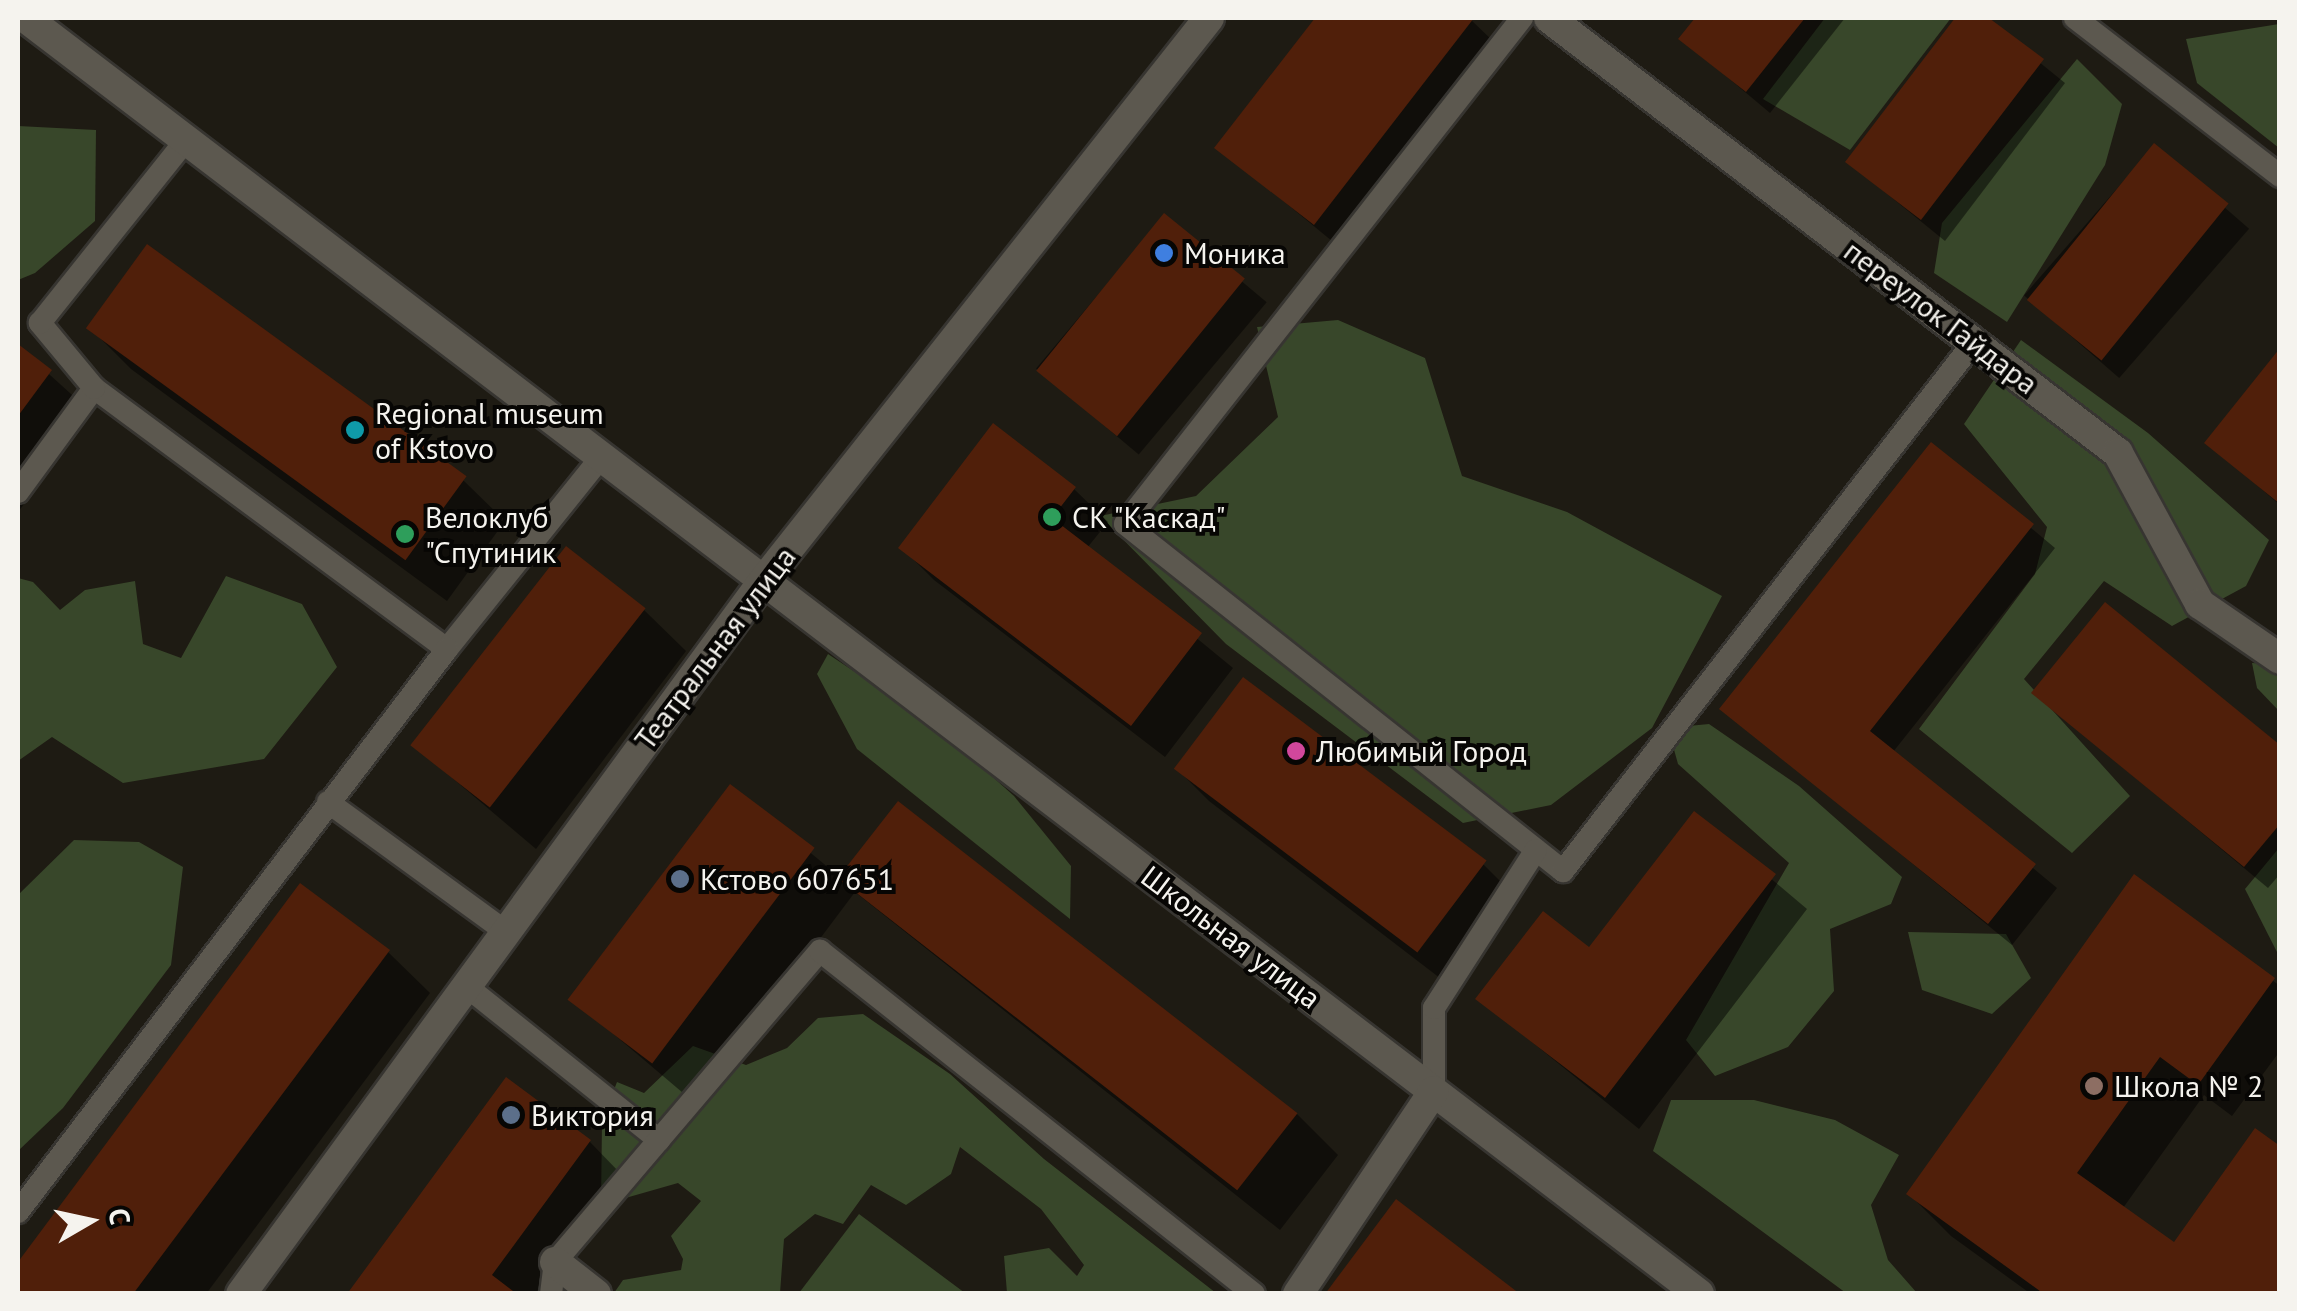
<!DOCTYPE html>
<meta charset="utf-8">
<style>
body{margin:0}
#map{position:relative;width:2297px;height:1311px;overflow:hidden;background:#1e1b13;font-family:"PT Sans",sans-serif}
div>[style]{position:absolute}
.green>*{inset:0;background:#38472a}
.shadow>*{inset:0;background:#0007;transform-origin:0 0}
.building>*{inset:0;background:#501f0a;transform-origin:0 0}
.roads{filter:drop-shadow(2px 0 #373531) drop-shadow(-2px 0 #373531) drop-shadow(0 2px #373531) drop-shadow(0 -2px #373531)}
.lane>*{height:22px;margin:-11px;padding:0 11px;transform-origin:11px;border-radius:11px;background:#5c584f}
.street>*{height:30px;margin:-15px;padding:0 15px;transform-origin:15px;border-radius:15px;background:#5c584f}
.dots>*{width:28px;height:28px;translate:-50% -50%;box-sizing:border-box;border:5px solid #070604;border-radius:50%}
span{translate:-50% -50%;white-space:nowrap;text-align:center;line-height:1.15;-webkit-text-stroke:8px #070604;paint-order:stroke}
.poi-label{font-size:30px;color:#f5f3ee}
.left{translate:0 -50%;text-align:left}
.street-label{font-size:30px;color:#f5f3ee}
.frame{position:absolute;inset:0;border:20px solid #f5f3ee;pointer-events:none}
.north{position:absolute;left:40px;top:1171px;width:100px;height:100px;-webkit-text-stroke:8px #070604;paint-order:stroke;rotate:81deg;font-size:28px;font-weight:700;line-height:40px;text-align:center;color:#f5f3ee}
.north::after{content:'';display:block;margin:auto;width:35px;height:45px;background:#f5f3ee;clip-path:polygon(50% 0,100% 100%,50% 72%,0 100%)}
</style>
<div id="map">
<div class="green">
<div style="clip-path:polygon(1825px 18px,1951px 18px,1850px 150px,1763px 99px)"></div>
<div style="clip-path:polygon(2279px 24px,2280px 24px,2279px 148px,2197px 83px,2186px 39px)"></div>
<div style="clip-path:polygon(2077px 59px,2122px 104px,2105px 165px,2007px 322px,1934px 273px,1942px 223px)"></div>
<div style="clip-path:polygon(18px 126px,96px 130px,95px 221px,35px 273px,18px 280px)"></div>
<div style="clip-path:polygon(1338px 320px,1425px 358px,1462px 476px,1567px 512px,1722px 596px,1652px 728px,1551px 805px,1463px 823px,1226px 644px,1100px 516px,1196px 496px,1278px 417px,1257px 327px)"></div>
<div style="clip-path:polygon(2021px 340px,2148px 433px,2269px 540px,2246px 586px,2172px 626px,2104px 581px,2024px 679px,2130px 796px,2072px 853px,1919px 729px,2035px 574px,2047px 527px,1964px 424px)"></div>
<div style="clip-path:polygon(226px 576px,302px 604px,337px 667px,264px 759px,123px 783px,52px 737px,18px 761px,18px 578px,33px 582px,60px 610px,85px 590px,135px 581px,143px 644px,181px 658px)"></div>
<div style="clip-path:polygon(828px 654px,935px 725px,1014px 796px,1071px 866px,1070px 919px,857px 749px,817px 674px)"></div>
<div style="clip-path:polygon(2252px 663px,2279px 664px,2279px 711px,2257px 688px)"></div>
<div style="clip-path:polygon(1709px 724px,1799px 786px,1902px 877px,1891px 904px,1830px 929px,1834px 991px,1788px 1047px,1715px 1076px,1686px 1040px,1789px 863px,1678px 764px,1668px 728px)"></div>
<div style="clip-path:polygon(74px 840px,139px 842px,183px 867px,171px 965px,63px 1108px,18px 1151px,18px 895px)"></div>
<div style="clip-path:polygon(2279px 848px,2279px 956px,2245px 889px)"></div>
<div style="clip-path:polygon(1908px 932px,2006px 934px,2031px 978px,1992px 1014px,1922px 990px)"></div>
<div style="clip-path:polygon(863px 1014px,950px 1074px,1044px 1159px,1216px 1293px,1007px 1293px,1004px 1256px,1049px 1248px,1077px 1276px,1084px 1265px,1041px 1209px,960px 1147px,951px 1174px,906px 1205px,871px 1185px,843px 1224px,815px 1214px,784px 1239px,780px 1293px,614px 1293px,623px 1280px,681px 1270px,683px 1259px,671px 1236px,701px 1201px,678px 1183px,601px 1205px,602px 1120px,617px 1082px,644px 1093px,693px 1046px,746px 1065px,787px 1048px,818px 1018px)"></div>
<div style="clip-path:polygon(1671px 1100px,1754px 1100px,1835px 1120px,1899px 1155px,1871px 1205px,1888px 1260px,1917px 1293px,1846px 1293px,1653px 1151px)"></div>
<div style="clip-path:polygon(859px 1214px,965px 1293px,799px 1293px)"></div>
</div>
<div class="shadow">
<div style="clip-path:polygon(1318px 18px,1469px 18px,1495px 43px,1338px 246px,1218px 147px)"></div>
<div style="clip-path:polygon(1698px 18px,1845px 18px,1770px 113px,1682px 39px)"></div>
<div style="clip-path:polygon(1958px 18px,1985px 18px,2065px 83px,1945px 241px,1848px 162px)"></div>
<div style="left:2154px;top:146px;width:126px;height:198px;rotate:41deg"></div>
<div style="left:1164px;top:216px;width:134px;height:199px;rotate:40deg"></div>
<div style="clip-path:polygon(89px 327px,463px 480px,505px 521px,447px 601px,131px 369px)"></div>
<div style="clip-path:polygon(18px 346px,92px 413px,18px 512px)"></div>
<div style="clip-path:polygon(2280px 352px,2280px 505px,2208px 443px)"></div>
<div style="clip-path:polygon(1932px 445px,2055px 548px,1893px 752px,2057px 888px,2012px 945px,1722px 708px)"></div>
<div style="clip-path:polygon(1074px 489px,1108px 522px,1087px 548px,1233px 668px,1165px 757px,934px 580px,901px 547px)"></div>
<div style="clip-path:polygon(644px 610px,686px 651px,536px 849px,417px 748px)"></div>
<div style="clip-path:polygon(2034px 693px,2280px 748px,2280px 874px,2268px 888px)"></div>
<div style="clip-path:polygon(1176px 768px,1483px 864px,1516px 897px,1449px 985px,1209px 801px)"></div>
<div style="clip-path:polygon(731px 787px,841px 878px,1296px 1113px,1338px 1155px,1280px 1230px,855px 892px,696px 1104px,571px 998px)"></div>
<div style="clip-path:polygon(1694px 814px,1807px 909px,1639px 1129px,1479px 999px,1589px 951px)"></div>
<div style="clip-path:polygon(2134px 878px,2280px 986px,2280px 1051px,2232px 1116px,2204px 1095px,2123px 1208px,2175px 1245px,2280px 1294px,2031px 1294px,1951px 1236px,1909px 1194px)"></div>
<div style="clip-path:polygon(300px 886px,388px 952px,430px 993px,206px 1294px,18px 1294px,18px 1266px)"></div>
<div style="clip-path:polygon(589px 1141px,622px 1175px,535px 1294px,350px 1294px)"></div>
</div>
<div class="building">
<div style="clip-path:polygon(1315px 18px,1474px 18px,1314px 225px,1214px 148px)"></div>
<div style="clip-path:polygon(1695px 18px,1805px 18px,1746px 92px,1678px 39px)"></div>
<div style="clip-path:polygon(1955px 18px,1989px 18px,2044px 59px,1921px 220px,1845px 162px)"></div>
<div style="left:2154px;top:143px;width:96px;height:202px;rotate:39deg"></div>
<div style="left:1164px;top:213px;width:104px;height:203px;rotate:39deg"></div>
<div style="left:147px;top:244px;width:395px;height:104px;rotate:36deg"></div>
<div style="clip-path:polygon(18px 344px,52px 370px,18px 416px)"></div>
<div style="clip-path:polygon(2280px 348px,2280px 504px,2204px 443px)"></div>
<div style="clip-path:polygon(993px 423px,1076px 487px,1052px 518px,1202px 633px,1131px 726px,898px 548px)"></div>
<div style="clip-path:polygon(1931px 442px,2034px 524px,1870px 731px,2036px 864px,1988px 924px,1719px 709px)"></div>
<div style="left:566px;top:546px;width:101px;height:253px;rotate:38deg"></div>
<div style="clip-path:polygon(2105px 602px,2280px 745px,2280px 824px,2244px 867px,2031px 693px)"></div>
<div style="left:1243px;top:677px;width:305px;height:115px;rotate:37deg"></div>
<div style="left:730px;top:784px;width:106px;height:270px;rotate:37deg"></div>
<div style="left:898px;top:801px;width:507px;height:98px;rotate:38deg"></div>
<div style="clip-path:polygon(1694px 811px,1776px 874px,1605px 1098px,1475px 999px,1543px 911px,1589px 947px)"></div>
<div style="clip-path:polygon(2134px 874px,2275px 978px,2198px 1085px,2160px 1057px,2077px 1173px,2174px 1242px,2255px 1128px,2280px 1146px,2280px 1294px,2044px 1294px,1906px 1194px)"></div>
<div style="clip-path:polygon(300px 883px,390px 950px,133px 1294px,18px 1294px,18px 1262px)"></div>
<div style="clip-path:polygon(506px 1077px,591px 1140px,492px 1275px,517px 1294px,347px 1294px)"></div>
<div style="clip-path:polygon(1396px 1199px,1520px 1294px,1325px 1294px)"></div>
</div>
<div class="roads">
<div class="lane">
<div style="left:1522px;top:18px;width:643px;rotate:128.12deg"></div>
<div style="left:1125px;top:524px;width:559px;rotate:38.39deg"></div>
<div style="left:1563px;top:871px;width:670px;rotate:-52.16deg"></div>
<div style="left:2075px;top:18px;width:259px;rotate:37.6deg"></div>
<div style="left:94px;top:388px;width:439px;rotate:36.5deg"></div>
<div style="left:447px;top:649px;width:248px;rotate:-51.2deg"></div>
<div style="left:18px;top:492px;width:129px;rotate:-53.8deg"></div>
<div style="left:94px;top:388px;width:85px;rotate:-129.7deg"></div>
<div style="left:40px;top:323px;width:234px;rotate:-51.4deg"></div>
<div style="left:328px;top:802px;width:220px;rotate:36.1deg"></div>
<div style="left:466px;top:986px;width:247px;rotate:38.6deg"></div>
<div style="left:1434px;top:1091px;width:83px;rotate:-90deg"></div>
<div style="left:1434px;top:1008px;width:188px;rotate:-57.2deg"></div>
<div style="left:18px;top:1212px;width:708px;rotate:-52.69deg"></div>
<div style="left:551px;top:1294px;width:32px;rotate:-83deg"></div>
<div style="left:555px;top:1262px;width:409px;rotate:-49.6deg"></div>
<div style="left:820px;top:951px;width:553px;rotate:38.32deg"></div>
</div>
<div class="street">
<div style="left:26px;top:18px;width:2104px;rotate:37.33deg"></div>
<div style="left:1549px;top:18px;width:716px;rotate:37.4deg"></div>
<div style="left:2118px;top:453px;width:172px;rotate:61.5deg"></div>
<div style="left:2200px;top:604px;width:97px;rotate:34.5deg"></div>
<div style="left:555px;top:1262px;width:52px;rotate:38deg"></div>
<div style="left:241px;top:1294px;width:885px;rotate:-53.78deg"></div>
<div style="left:764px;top:580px;width:717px;rotate:-51.63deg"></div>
<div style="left:1298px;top:1294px;width:244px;rotate:-56.2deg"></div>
</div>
</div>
<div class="dots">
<div style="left:1164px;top:253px;background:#3f7fe0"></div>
<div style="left:355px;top:430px;background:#0f9aa8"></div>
<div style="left:1052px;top:517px;background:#2e9e5b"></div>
<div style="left:405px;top:534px;background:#2e9e5b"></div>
<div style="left:1296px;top:751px;background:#d1479c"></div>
<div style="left:680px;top:879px;background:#5c6f8a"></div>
<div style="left:2094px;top:1086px;background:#8d6e63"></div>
<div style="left:511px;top:1115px;background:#5c6f8a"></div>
</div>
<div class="poi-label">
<span class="left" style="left:1184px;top:253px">Моника</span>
<span class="left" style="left:375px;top:430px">Regional museum<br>of Kstovo</span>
<span class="left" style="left:425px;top:534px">Велоклуб<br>"Спутиник</span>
<span class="left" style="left:1072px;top:517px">СК "Каскад"</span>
<span class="left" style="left:1316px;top:751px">Любимый Город</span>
<span class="left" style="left:700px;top:879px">Кстово 607651</span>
<span class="left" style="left:2114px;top:1086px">Школа № 2</span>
<span class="left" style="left:531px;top:1115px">Виктория</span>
</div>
<div class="street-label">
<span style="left:1941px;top:317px;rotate:37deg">переулок Гайдара</span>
<span style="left:715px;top:648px;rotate:-53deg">Театральная улица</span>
<span style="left:1231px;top:937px;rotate:37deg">Школьная улица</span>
</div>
<div class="frame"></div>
<div class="north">С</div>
</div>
